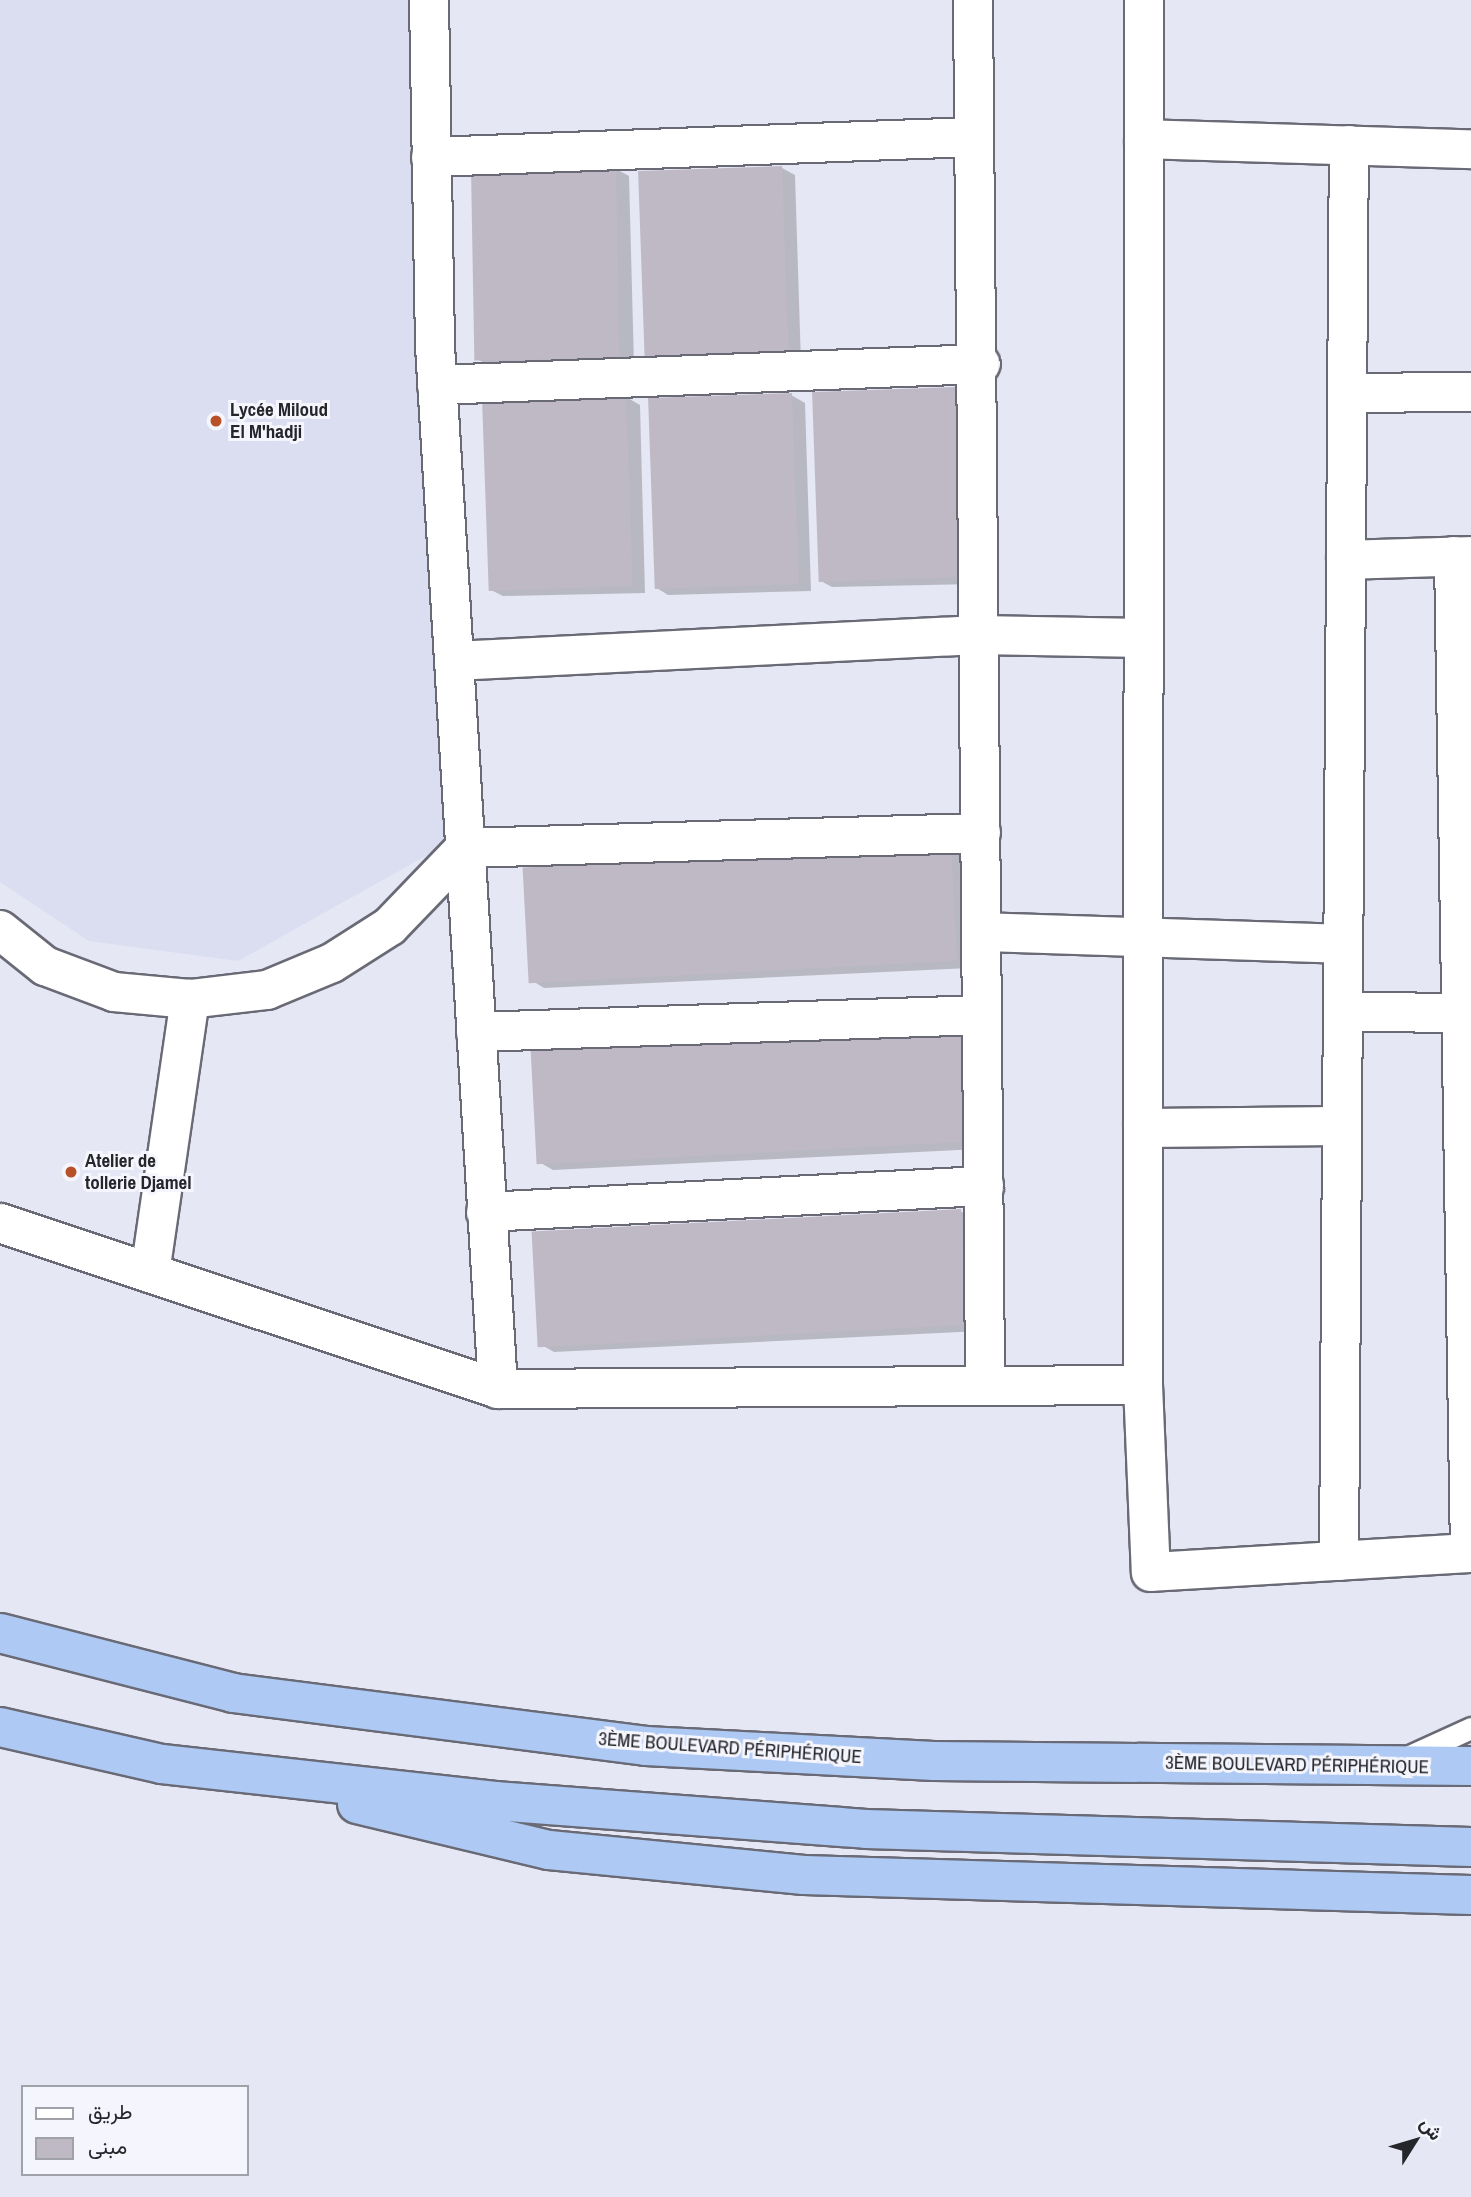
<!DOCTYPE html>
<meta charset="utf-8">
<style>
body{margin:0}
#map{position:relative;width:1471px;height:2197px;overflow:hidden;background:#e6e7f4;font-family:"Archivo Narrow",Vazirmatn,sans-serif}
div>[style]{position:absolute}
.built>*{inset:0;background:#dbddf1}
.shadow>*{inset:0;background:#0003}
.building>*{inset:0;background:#beb9c5;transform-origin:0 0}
.roads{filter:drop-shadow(2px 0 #696a75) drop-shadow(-2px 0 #696a75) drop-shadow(0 2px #696a75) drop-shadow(0 -2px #696a75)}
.service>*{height:21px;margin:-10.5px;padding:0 10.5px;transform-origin:10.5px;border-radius:10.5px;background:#fff}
.minor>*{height:38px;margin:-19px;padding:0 19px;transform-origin:19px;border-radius:19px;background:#fff}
.trunk>*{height:38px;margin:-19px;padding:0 19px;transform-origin:19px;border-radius:19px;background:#aecaf4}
.dots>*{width:19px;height:19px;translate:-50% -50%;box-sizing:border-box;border:4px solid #f4f5fd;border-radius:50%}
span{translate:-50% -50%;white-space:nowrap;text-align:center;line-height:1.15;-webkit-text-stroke:6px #f4f5fd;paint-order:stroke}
.poi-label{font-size:19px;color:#25262a;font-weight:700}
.left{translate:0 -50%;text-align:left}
.street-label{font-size:19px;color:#25262a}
.legend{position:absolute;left:21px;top:2085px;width:228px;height:91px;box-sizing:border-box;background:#f4f5fd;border:2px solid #a1a2a9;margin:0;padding:9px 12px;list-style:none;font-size:21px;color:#25262a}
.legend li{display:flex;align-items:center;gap:14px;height:35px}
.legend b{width:35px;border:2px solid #a1a2a9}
.north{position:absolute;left:1380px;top:2106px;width:70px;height:70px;-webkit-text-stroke:5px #f4f5fd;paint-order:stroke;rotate:53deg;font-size:19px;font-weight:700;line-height:28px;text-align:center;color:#25262a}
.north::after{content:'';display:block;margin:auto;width:24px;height:32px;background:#25262a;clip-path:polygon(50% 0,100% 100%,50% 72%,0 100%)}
</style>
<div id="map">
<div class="built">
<div style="clip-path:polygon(0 0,415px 0,449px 843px,238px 961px,89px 941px,0 882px)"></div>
</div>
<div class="shadow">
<div style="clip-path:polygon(782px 168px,795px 175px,801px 363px,659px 367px)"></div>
<div style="clip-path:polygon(616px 169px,629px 176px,634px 365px,493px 368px,479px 360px)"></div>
<div style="clip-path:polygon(955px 388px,969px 396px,975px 584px,832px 587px,819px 580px)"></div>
<div style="clip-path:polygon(791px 395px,805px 403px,811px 591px,668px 595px,655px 587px)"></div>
<div style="clip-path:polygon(626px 397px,640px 405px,645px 593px,503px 596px,489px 589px)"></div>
<div style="clip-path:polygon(950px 847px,964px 855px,970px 968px,544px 988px,531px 980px)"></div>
<div style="clip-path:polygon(959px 1029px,973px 1037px,979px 1149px,553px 1170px,539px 1162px)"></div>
<div style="clip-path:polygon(960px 1211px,974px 1218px,980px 1331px,554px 1352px,540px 1344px)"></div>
</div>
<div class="building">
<div style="left:782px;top:166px;width:190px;height:144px;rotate:88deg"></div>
<div style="left:616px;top:167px;width:191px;height:145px;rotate:89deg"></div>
<div style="left:956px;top:387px;width:190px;height:144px;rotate:88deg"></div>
<div style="left:792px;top:393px;width:191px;height:144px;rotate:88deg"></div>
<div style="left:626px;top:396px;width:190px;height:144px;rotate:88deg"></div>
<div style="left:951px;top:845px;width:116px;height:429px;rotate:87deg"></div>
<div style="left:960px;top:1027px;width:115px;height:430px;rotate:87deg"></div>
<div style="left:961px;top:1209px;width:116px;height:430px;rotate:87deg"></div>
</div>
<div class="roads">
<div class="service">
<div style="left:1403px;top:1759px;width:75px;rotate:-24.5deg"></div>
</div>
<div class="minor">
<div style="left:429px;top:0;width:346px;rotate:89deg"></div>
<div style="left:435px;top:346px;width:1045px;rotate:86.54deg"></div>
<div style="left:973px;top:0;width:1386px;rotate:89.5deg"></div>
<div style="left:1144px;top:0;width:1385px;rotate:90.04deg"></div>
<div style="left:1143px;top:1385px;width:187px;rotate:87.6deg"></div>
<div style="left:1151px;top:1572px;width:321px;rotate:-3.4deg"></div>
<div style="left:1144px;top:139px;width:327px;rotate:1.8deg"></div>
<div style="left:431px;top:157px;width:543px;rotate:-2.11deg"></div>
<div style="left:437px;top:385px;width:544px;rotate:-2.21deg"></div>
<div style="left:1347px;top:393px;width:124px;rotate:-0.5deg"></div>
<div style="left:1454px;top:556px;width:997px;rotate:89.08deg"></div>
<div style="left:1346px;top:560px;width:125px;rotate:-1.8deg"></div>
<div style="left:454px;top:661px;width:525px;rotate:-2.84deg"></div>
<div style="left:978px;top:635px;width:166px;rotate:1deg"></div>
<div style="left:0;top:930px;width:58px;rotate:38.7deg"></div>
<div style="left:45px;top:966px;width:74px;rotate:20.6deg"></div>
<div style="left:114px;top:992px;width:76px;rotate:5.3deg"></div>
<div style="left:190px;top:999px;width:78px;rotate:-6.7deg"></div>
<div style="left:267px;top:990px;width:70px;rotate:-22.6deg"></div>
<div style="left:332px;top:963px;width:69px;rotate:-32.5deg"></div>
<div style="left:390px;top:926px;width:108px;rotate:-46.1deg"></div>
<div style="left:465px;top:848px;width:516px;rotate:-1.67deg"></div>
<div style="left:982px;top:932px;width:361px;rotate:1.9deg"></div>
<div style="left:1343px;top:1012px;width:128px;rotate:0.4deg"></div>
<div style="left:476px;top:1032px;width:506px;rotate:-1.92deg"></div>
<div style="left:1143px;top:1128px;width:199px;rotate:-0.6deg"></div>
<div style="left:486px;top:1212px;width:499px;rotate:-3deg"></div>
<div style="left:0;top:1223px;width:525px;rotate:18.43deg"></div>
<div style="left:498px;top:1389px;width:645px;rotate:-0.36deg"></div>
<div style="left:150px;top:1273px;width:277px;rotate:-81.7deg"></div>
<div style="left:1339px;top:1561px;width:1416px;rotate:-89.6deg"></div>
</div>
<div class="trunk">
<div style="left:0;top:1633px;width:241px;rotate:14.4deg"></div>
<div style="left:233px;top:1693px;width:416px;rotate:7.3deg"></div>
<div style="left:646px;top:1746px;width:288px;rotate:3deg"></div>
<div style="left:934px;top:1761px;width:537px;rotate:0.53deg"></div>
<div style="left:0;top:1727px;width:166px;rotate:12.9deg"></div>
<div style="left:162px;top:1764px;width:335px;rotate:6.3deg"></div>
<div style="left:495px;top:1801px;width:372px;rotate:4.3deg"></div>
<div style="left:866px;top:1829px;width:605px;rotate:1.7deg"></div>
<div style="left:357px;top:1804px;width:197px;rotate:13.5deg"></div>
<div style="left:549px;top:1850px;width:256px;rotate:5.6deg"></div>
<div style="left:804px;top:1875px;width:667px;rotate:1.72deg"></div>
</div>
</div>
<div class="dots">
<div style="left:216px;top:421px;background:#b85128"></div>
<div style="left:71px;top:1172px;background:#b85128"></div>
</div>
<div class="poi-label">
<span class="left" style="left:230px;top:421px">Lycée Miloud<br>El M'hadji</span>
<span class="left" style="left:85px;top:1172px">Atelier de<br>tollerie Djamel</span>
</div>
<div class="street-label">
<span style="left:730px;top:1748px;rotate:4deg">3ÈME BOULEVARD PÉRIPHÉRIQUE</span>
<span style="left:1297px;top:1765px;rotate:1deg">3ÈME BOULEVARD PÉRIPHÉRIQUE</span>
</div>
<ul class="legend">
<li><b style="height:9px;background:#fff"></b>طريق</li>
<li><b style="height:19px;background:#beb9c5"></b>مبنى</li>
</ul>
<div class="north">ش</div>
</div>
